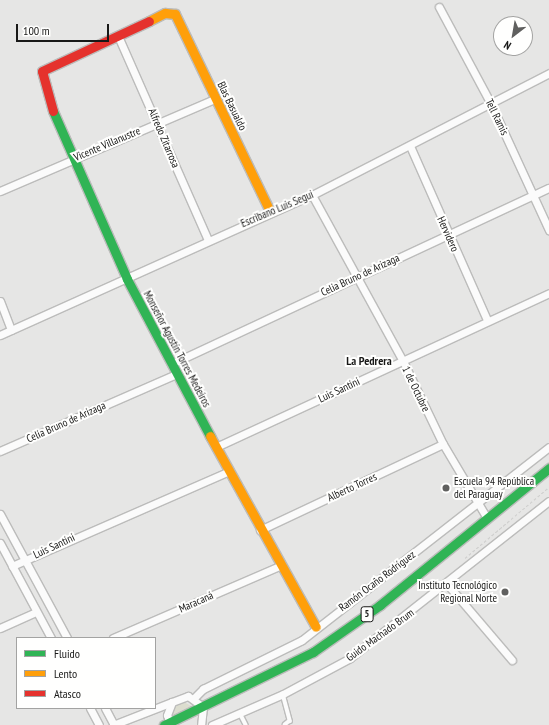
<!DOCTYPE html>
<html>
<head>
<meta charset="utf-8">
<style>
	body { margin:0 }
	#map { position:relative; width:549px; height:725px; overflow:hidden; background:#e6e6e5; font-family:"PT Sans Narrow",sans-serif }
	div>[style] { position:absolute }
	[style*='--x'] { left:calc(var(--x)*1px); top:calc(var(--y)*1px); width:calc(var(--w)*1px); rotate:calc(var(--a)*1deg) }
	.green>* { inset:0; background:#dcddcf }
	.path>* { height:1px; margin-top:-0.5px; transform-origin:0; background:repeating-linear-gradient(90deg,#cfcfce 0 3px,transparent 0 5px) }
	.roads { filter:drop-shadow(1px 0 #bcbcbb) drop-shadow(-1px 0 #bcbcbb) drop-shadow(0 1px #bcbcbb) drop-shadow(0 -1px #bcbcbb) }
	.lane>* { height:3.5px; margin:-1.75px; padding:0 1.75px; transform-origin:1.75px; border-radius:1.75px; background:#fbfbfb }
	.street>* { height:7px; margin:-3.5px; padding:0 3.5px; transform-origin:3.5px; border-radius:3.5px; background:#fbfbfb }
	.fast>* { height:9px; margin:-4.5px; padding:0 4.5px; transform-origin:4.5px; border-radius:4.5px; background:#30b455 }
	.slow>* { height:9px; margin:-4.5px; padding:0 4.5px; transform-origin:4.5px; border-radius:4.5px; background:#ff9f0a }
	.jam>* { height:9px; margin:-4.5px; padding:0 4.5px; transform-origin:4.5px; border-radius:4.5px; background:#e5322d }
	.dots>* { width:11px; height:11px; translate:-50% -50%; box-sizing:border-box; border:2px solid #fffffe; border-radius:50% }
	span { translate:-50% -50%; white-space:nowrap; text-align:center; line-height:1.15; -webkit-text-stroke:4px #fffffe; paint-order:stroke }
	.shield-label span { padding:1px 3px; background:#fffffe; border:1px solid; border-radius:3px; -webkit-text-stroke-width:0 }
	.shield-label { font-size:10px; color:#181817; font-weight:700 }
	.street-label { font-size:11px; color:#181817 }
	.poi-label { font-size:11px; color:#181817 }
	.left { translate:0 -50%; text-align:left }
	.right { translate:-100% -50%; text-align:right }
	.neighbourhood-label { font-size:12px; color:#181817; font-weight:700 }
	.legend { position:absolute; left:16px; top:637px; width:140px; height:72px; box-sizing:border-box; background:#fffffe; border:1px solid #a3a3a2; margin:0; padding:5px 7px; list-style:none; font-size:12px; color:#181817 }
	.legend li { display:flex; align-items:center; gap:8px; height:20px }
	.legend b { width:20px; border:1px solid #a3a3a2 }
	.north { position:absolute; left:493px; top:16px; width:40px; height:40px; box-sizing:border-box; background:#fffffe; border:1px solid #a3a3a2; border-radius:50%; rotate:211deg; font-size:11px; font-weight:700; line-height:16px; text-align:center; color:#181817 }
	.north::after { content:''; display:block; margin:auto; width:14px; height:18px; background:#60605f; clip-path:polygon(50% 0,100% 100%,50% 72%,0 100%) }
	.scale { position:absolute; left:16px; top:24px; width:93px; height:18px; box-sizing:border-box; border:2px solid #181817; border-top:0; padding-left:5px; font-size:12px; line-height:14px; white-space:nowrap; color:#181817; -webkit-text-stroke:3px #fffffe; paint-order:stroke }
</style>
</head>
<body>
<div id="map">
	<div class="green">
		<i style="clip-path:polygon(184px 702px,193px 707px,170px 717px,171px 708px)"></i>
	</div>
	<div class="path">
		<i style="--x:465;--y:558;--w:110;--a:-40.2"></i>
	</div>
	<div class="roads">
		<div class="lane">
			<i style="--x:283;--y:694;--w:28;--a:75"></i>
			<i style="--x:290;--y:721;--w:6;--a:141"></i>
			<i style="--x:240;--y:713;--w:13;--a:63"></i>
		</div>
		<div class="street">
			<i style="--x:439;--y:7;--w:110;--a:61.8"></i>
			<i style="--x:491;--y:104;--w:139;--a:65.3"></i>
			<i style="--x:118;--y:36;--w:223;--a:66.2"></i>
			<i style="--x:410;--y:146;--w:190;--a:66.1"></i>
			<i style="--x:0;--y:191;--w:234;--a:-23.2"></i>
			<i style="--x:312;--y:195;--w:189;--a:61.3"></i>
			<i style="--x:403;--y:361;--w:92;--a:64.3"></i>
			<i style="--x:443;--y:444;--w:86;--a:59.3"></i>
			<i style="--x:0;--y:301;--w:31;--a:69"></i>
			<i style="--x:0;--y:335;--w:342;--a:-24.2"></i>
			<i style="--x:312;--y:195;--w:267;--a:-27.2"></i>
			<i style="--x:171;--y:364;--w:417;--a:-25"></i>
			<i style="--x:216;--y:447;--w:367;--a:-24.8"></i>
			<i style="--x:0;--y:451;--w:192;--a:-23.6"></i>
			<i style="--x:0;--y:514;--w:141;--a:61.6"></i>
			<i style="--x:260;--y:530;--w:202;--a:-25.2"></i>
			<i style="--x:0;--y:543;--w:108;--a:61.8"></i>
			<i style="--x:12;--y:566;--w:237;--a:-23.6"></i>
			<i style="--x:447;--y:584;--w:100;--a:49.5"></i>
			<i style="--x:0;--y:628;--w:39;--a:-24"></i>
			<i style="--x:113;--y:638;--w:181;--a:-23.4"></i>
			<i style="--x:194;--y:698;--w:13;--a:-45"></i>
			<i style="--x:203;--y:689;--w:110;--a:-26.3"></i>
			<i style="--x:302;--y:640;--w:313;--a:-38"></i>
			<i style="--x:90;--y:708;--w:19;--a:62"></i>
			<i style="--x:105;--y:708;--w:19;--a:62"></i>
			<i style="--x:170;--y:724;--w:9;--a:-108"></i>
			<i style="--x:167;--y:715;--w:14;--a:-69"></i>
			<i style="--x:172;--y:702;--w:17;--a:-21"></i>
			<i style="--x:188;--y:696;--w:19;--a:36"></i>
			<i style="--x:203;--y:707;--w:18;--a:96"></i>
			<i style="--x:113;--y:725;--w:63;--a:-21.3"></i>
			<i style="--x:212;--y:725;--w:77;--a:-23.6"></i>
			<i style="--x:283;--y:694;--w:76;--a:-28.2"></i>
			<i style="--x:350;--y:658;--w:253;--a:-38.3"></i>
		</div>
		<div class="fast">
			<i style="--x:53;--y:111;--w:184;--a:66.2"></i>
			<i style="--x:127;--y:279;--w:178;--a:62.1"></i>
			<i style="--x:164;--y:725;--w:166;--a:-26.1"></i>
			<i style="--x:313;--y:652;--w:82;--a:-35"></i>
			<i style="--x:380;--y:605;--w:218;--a:-39"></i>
		</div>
		<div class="slow">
			<i style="--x:149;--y:21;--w:18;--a:-27"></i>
			<i style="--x:165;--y:13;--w:10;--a:6"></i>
			<i style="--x:175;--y:14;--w:219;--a:64.3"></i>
			<i style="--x:210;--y:436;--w:218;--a:61"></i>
		</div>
		<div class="jam">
			<i style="--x:53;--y:111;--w:41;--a:-105.4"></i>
			<i style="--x:42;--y:71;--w:118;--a:-25"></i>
		</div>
	</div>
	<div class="dots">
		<i style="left:446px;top:488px;background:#60605f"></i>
		<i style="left:505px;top:592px;background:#60605f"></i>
	</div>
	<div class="shield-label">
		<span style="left:367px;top:614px">5</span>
	</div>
	<div class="street-label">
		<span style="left:232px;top:106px;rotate:64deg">Blas Basualdo</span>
		<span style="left:497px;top:117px;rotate:64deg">Tell Ramis</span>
		<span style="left:164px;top:138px;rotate:67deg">Alfredo Zitarrosa</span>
		<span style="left:107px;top:144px;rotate:-23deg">Vicente Villanustre</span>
		<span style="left:277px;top:209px;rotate:-23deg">Escribano Luis Segui</span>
		<span style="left:448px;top:234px;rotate:66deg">Hervidero</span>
		<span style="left:360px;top:275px;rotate:-25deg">Celia Bruno de Arizaga</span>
		<span style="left:177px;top:349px;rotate:62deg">Monseñor Agustín Torres Medeiros</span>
		<span style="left:416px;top:389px;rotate:64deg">1 de Octubre</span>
		<span style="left:339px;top:390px;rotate:-25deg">Luis Santini</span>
		<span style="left:66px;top:422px;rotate:-24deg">Celia Bruno de Arizaga</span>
		<span style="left:352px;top:487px;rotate:-25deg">Alberto Torres</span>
		<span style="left:54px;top:546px;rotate:-25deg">Luis Santini</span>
		<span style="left:377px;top:581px;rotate:-37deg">Ramón Ocaño Rodríguez</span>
		<span style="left:196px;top:602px;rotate:-24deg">Maracaná</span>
		<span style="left:380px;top:635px;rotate:-36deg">Guido Machado Brum</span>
	</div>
	<div class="poi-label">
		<span class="left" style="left:454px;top:488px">Escuela 94 República<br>del Paraguay</span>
		<span class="right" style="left:497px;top:592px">Instituto Tecnológico<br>Regional Norte</span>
	</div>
	<div class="neighbourhood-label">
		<span style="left:369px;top:361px">La Pedrera</span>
	</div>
	<ul class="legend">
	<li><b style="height:5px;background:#30b455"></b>Fluido</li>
	<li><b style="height:5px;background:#ff9f0a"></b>Lento</li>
	<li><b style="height:5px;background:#e5322d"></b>Atasco</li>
	</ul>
	<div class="north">N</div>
	<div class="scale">100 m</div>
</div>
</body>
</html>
